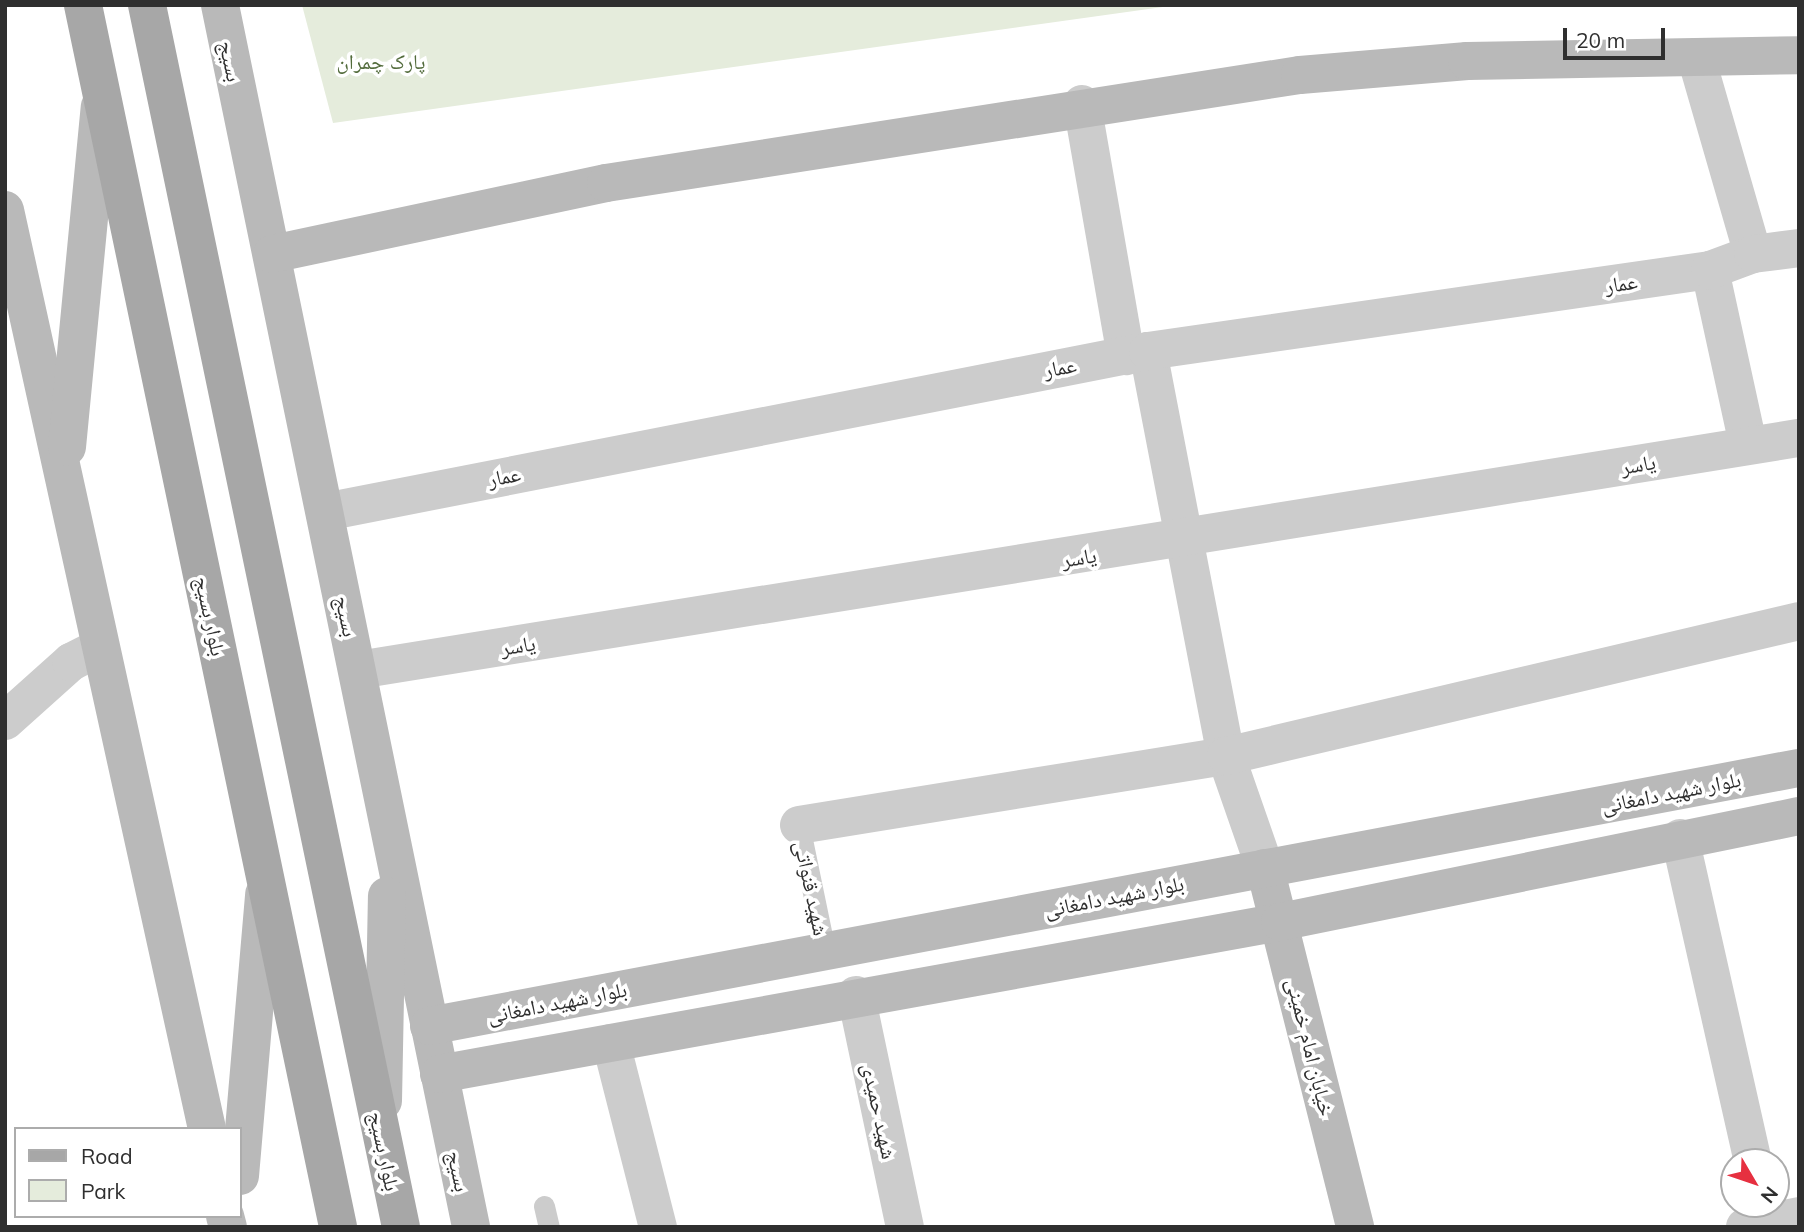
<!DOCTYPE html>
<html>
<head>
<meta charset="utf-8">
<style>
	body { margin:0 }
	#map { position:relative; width:1804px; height:1232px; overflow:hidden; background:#fff; font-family:Mulish,"Noto Naskh Arabic",sans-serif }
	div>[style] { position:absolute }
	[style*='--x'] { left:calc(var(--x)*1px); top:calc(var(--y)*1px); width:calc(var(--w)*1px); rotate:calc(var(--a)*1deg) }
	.green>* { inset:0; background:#e5ecdc }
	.lane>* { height:21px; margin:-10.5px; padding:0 10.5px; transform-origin:10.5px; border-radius:10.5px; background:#ccc }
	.street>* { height:38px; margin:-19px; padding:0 19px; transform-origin:19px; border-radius:19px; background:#ccc }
	.secondary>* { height:38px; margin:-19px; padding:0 19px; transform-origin:19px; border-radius:19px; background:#b9b9b9 }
	.primary>* { height:38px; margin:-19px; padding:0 19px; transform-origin:19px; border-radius:19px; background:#a7a7a7 }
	span { translate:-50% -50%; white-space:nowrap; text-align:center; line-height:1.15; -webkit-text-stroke:7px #fff; paint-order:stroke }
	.street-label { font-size:21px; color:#2f2f2f }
	.park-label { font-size:21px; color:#526b3b }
	.frame { position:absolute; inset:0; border:7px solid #2f2f2f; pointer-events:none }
	.legend { position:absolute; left:14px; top:1127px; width:228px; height:91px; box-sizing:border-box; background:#fff; border:2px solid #acacac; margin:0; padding:9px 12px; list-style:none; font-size:21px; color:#2f2f2f }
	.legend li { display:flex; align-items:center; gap:14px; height:35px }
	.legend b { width:35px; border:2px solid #acacac }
	.north { position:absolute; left:1720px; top:1148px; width:70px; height:70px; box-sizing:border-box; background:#fff; border:2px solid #acacac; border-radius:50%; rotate:129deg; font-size:19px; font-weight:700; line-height:28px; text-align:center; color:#2f2f2f }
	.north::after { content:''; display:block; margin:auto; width:24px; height:32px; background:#e63040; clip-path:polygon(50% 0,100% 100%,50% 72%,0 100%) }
	.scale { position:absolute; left:1563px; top:28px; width:102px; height:32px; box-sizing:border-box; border:4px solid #2f2f2f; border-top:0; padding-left:9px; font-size:21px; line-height:24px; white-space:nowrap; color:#2f2f2f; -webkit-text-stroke:5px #fff; paint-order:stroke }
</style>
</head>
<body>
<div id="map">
	<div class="green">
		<i style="clip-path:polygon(302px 5px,1177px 5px,333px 123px)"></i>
	</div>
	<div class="lane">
		<i style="--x:799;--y:825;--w:129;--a:78.3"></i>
		<i style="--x:544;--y:1206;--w:22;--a:77"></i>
	</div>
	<div class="street">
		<i style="--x:1696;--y:57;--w:205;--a:73.9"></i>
		<i style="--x:1082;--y:104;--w:256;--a:80.1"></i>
		<i style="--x:1710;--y:270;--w:179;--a:77.7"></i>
		<i style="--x:1148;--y:351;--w:412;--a:79.1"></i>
		<i style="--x:1226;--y:756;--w:119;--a:70.8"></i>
		<i style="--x:325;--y:512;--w:839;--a:-11.07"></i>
		<i style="--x:1148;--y:351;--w:568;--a:-8.2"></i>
		<i style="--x:1710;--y:270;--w:46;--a:-20.4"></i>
		<i style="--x:1753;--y:254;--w:46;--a:-7.4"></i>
		<i style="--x:358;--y:670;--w:1460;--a:-9.15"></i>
		<i style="--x:5;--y:721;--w:89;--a:-41.8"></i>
		<i style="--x:71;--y:662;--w:31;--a:-27"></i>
		<i style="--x:799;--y:825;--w:433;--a:-9.2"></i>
		<i style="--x:1226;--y:756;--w:589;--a:-13.26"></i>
		<i style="--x:1680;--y:838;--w:332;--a:77.3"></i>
		<i style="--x:856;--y:995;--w:237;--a:78.1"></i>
		<i style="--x:611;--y:1043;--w:190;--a:75.7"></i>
		<i style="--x:1745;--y:1227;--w:55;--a:-11.5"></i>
	</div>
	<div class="secondary">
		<i style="--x:220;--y:5;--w:1248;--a:78.39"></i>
		<i style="--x:5;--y:210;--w:941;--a:77.6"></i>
		<i style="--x:272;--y:254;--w:341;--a:-12"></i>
		<i style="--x:606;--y:183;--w:702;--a:-8.85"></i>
		<i style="--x:1300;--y:75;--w:168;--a:-4.8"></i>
		<i style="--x:1467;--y:61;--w:332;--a:-1"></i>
		<i style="--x:67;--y:447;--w:342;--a:-84.5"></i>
		<i style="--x:1265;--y:868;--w:370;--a:75.9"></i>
		<i style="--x:429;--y:1026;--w:1394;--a:-10.67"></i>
		<i style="--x:439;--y:1074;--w:855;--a:-10.24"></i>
		<i style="--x:1280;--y:922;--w:530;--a:-11.54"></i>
		<i style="--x:383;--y:1101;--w:205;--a:-88.9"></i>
		<i style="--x:240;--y:1176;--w:283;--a:-85.1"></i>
		<i style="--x:225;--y:1216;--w:11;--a:75"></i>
	</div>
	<div class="primary">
		<i style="--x:83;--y:5;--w:1248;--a:78.21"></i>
		<i style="--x:147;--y:5;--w:1248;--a:78.26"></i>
	</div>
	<div class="street-label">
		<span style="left:231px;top:61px;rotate:78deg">بسیج</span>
		<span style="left:1621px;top:283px;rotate:-8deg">عمار</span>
		<span style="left:1060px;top:367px;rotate:-10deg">عمار</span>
		<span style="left:1638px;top:464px;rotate:-10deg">یاسر</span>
		<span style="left:504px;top:476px;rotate:-11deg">عمار</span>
		<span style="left:1079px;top:557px;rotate:-9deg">یاسر</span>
		<span style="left:211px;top:616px;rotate:78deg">بلوار بسیج</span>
		<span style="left:347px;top:616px;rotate:78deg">بسیج</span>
		<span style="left:518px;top:645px;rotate:-9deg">یاسر</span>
		<span style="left:1671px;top:792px;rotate:-11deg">بلوار شهید دامغانی</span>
		<span style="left:812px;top:888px;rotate:78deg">شهید قنواتی</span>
		<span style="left:1114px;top:896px;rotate:-11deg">بلوار شهید دامغانی</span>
		<span style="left:557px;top:1002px;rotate:-11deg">بلوار شهید دامغانی</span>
		<span style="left:1311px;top:1047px;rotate:76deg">خیابان امام خمینی</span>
		<span style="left:880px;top:1111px;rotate:78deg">شهید حمیدی</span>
		<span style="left:385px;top:1151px;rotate:78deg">بلوار بسیج</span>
		<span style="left:459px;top:1171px;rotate:78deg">بسیج</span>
	</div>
	<div class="park-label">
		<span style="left:381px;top:61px">پارک چمران</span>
	</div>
	<div class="frame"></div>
	<ul class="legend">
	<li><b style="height:9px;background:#a7a7a7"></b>Road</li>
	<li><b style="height:19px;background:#e5ecdc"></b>Park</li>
	</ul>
	<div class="north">N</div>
	<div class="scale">20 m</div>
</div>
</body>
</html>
